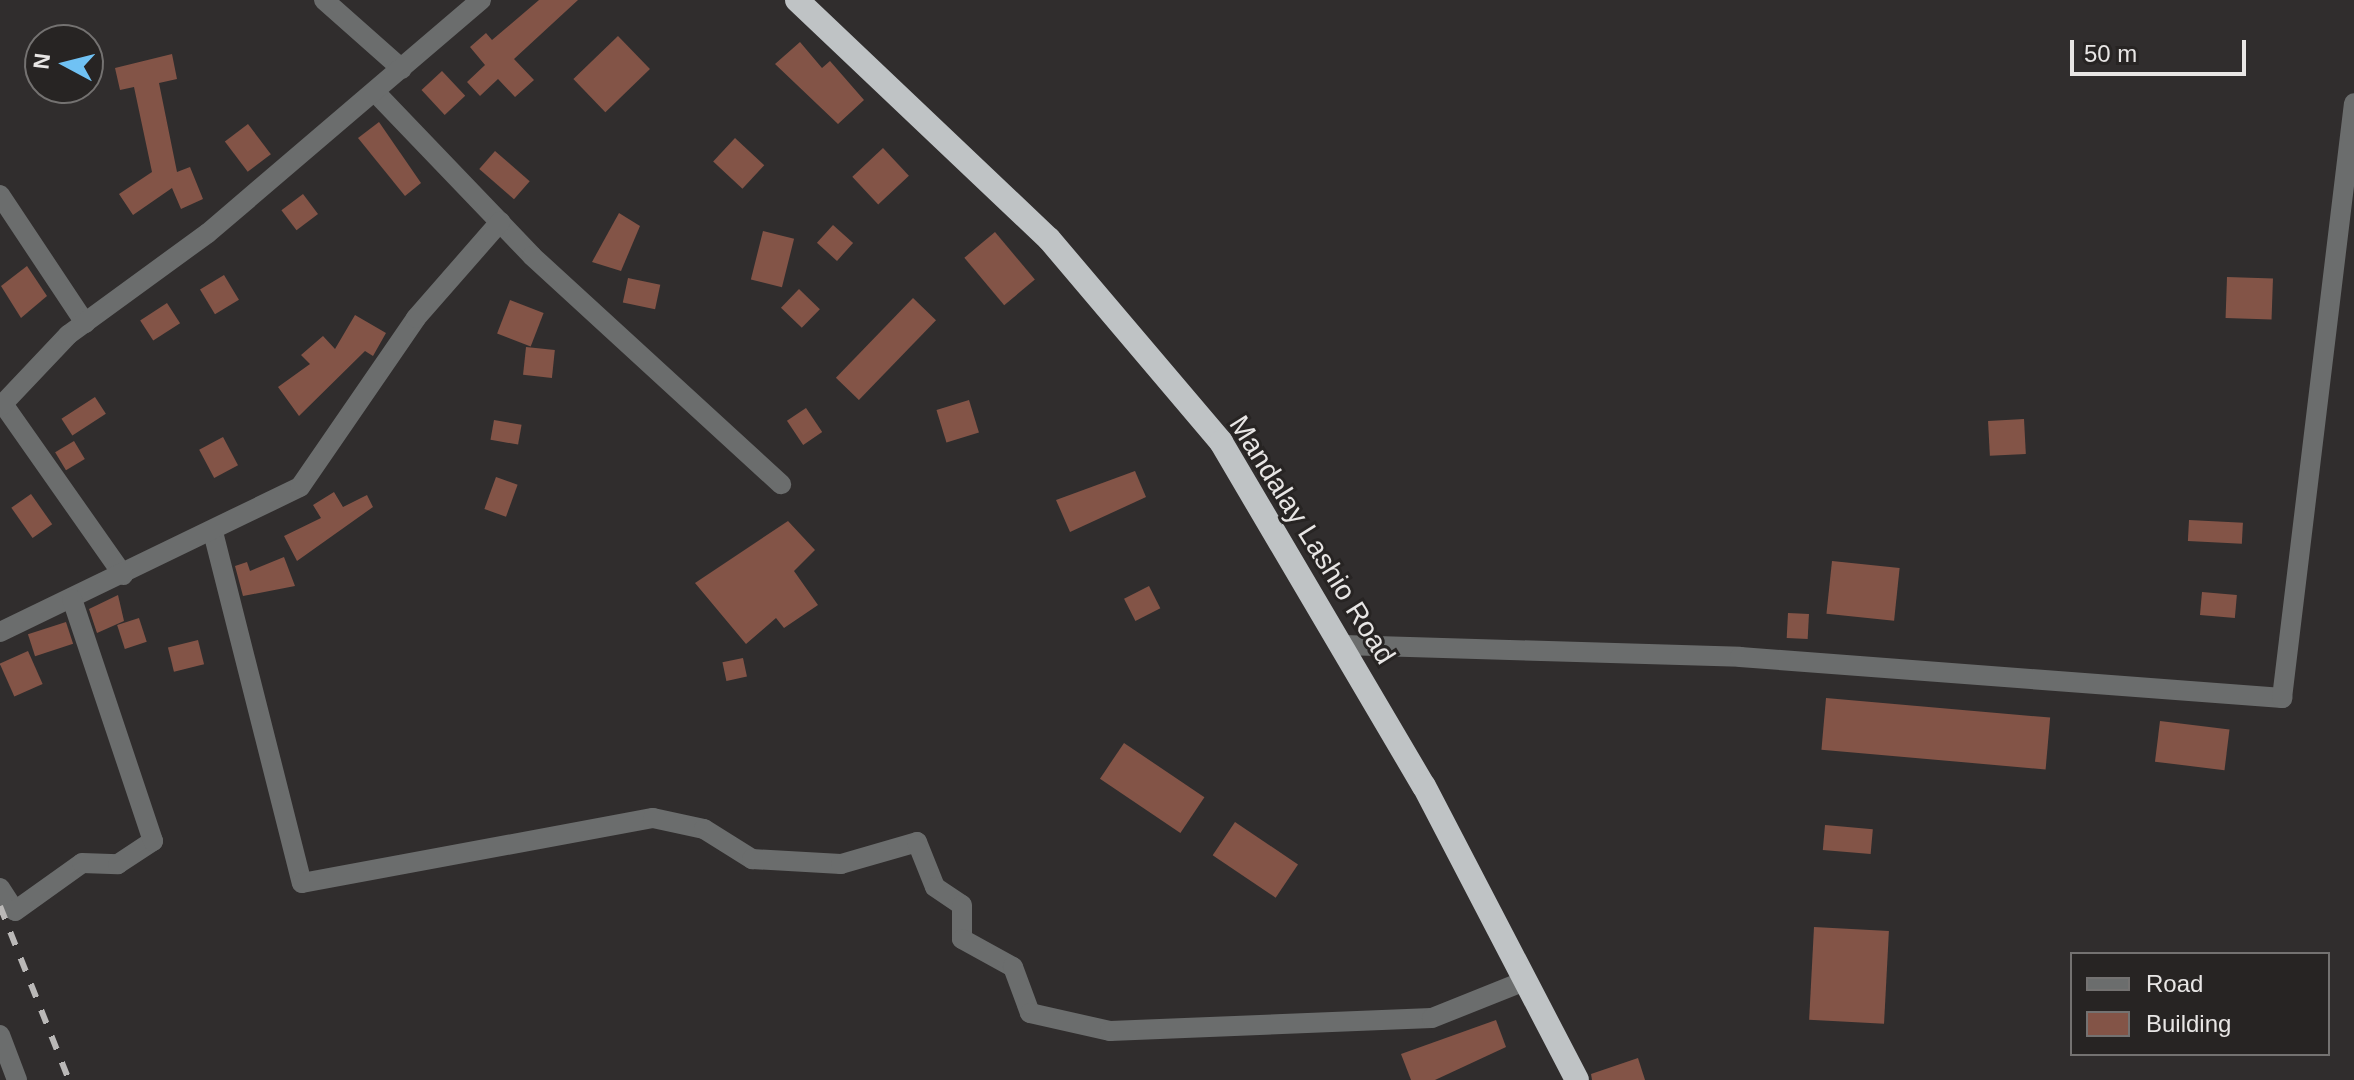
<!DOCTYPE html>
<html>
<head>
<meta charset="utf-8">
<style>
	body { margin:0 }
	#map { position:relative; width:2354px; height:1080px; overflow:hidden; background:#302d2d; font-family:Arial,sans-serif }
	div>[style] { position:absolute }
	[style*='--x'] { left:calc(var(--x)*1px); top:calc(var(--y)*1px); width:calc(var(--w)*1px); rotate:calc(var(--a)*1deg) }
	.building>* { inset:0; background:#835447; transform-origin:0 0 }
	.minor>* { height:20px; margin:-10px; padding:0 10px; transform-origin:10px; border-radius:10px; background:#6b6d6d }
	.highway>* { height:24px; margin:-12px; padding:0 12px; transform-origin:12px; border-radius:12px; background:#bfc3c5 }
	.rail>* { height:6px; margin-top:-3px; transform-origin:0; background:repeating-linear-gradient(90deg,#bab8b7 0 14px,transparent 0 28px) }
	span { translate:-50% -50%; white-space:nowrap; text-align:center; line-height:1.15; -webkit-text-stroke:6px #272423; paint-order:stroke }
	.street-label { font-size:28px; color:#e8e6e5 }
	.legend { position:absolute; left:2070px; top:952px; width:260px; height:104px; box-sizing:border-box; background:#272423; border:2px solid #747271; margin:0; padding:10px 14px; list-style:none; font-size:24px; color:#e8e6e5 }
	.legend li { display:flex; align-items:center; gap:16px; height:40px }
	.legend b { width:40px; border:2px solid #747271 }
	.north { position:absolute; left:24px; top:24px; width:80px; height:80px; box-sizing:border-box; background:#272423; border:2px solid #747271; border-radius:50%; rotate:277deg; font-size:22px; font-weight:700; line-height:32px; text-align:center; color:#e8e6e5 }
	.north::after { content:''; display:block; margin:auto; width:28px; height:36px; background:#70c2f4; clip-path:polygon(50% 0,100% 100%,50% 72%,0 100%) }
	.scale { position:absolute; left:2070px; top:40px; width:176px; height:36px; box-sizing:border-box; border:4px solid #e8e6e5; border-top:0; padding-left:10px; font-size:24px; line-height:28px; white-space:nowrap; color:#e8e6e5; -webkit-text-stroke:6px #272423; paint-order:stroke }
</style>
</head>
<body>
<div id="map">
	<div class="building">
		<i style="clip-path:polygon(539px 0,578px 0,514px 59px,534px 80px,515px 97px,498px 79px,480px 96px,467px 82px,485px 65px,470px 47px,486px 33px,492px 40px)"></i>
		<i style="left:618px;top:36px;width:46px;height:62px;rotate:46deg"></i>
		<i style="clip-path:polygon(800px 42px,822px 68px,830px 61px,864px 100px,838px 124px,775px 64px)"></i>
		<i style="clip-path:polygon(172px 54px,177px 79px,159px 83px,177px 172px,190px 167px,203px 199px,181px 209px,172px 188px,133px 215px,119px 194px,152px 172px,134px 87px,120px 90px,115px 68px)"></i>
		<i style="left:442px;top:71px;width:34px;height:28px;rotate:47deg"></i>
		<i style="clip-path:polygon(379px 122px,421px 183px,405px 196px,358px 138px)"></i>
		<i style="left:248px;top:124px;width:38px;height:29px;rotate:53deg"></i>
		<i style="left:735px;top:138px;width:40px;height:32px;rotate:43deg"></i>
		<i style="left:883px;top:148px;width:38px;height:42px;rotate:47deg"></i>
		<i style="left:495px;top:151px;width:46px;height:24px;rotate:41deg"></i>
		<i style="left:303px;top:194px;width:25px;height:27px;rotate:53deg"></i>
		<i style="clip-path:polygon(619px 213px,640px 226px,621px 271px,592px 262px)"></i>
		<i style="left:833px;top:225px;width:27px;height:24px;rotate:42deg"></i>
		<i style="left:763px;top:231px;width:32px;height:50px;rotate:14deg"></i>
		<i style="left:995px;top:232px;width:62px;height:40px;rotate:50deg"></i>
		<i style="clip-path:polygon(27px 266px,47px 296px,21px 318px,1px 286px)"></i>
		<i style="left:224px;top:275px;width:29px;height:28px;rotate:59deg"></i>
		<i style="left:2227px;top:277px;width:46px;height:41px;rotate:2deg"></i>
		<i style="left:628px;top:278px;width:33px;height:25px;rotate:12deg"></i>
		<i style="left:799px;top:289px;width:29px;height:26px;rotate:44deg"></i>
		<i style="left:913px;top:298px;width:32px;height:111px;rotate:44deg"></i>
		<i style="left:510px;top:300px;width:36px;height:36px;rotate:21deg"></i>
		<i style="left:167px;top:303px;width:24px;height:32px;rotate:57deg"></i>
		<i style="clip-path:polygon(355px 315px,386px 333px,373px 356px,365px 351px,299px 416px,278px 387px,310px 364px,301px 355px,323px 336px,335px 349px)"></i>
		<i style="left:526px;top:347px;width:29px;height:28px;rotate:6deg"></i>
		<i style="left:95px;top:397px;width:20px;height:40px;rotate:57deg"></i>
		<i style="left:969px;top:400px;width:34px;height:34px;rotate:73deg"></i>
		<i style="left:806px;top:408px;width:29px;height:23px;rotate:56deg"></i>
		<i style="left:2024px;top:419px;width:35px;height:36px;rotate:87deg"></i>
		<i style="left:494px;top:420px;width:28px;height:20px;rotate:10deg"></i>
		<i style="left:223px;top:437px;width:32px;height:27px;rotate:62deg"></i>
		<i style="left:74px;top:441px;width:21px;height:22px;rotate:59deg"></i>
		<i style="clip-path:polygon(1135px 471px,1146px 497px,1070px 532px,1056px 500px)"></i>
		<i style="left:496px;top:477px;width:23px;height:34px;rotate:20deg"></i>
		<i style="clip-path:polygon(334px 492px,343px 507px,367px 495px,373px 507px,297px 561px,284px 536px,321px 518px,313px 505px)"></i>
		<i style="left:31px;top:494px;width:37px;height:24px;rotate:55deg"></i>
		<i style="left:2189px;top:520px;width:54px;height:21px;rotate:3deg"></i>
		<i style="clip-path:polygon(788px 521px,815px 550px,794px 571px,818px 605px,784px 628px,776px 618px,746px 644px,695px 583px)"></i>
		<i style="clip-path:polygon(284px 557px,295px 586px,243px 596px,235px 566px,247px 562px,250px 571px)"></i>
		<i style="left:1832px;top:561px;width:68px;height:53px;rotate:6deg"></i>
		<i style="left:1149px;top:586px;width:25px;height:28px;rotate:63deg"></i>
		<i style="left:2202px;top:592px;width:35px;height:23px;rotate:5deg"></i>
		<i style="clip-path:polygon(118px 595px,124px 621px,97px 633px,89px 609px)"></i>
		<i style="left:1788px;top:613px;width:21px;height:25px;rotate:3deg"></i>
		<i style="left:139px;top:618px;width:25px;height:23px;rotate:72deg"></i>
		<i style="left:66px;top:622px;width:23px;height:40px;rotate:72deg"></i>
		<i style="left:198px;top:640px;width:25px;height:31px;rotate:76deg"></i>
		<i style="left:28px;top:651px;width:36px;height:31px;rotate:66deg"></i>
		<i style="left:743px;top:658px;width:19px;height:21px;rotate:78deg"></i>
		<i style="left:1826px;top:698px;width:225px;height:52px;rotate:5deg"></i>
		<i style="left:2160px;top:721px;width:70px;height:41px;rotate:7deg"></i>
		<i style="left:1124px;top:743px;width:97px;height:43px;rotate:34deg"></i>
		<i style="left:1235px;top:822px;width:76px;height:40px;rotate:34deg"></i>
		<i style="left:1825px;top:825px;width:48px;height:25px;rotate:5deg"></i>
		<i style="left:1814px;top:927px;width:75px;height:93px;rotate:3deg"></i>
		<i style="clip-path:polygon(1496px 1020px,1506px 1047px,1435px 1080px,1411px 1080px,1401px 1054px)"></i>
		<i style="clip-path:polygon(1638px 1058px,1645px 1080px,1592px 1080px,1591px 1074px)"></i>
	</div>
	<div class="minor">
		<i style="--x:324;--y:0;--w:104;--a:41.5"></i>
		<i style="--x:375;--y:92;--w:227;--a:46.2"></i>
		<i style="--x:532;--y:256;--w:338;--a:42.5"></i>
		<i style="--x:0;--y:195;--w:154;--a:56.4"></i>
		<i style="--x:3;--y:404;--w:209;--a:54.9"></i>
		<i style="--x:0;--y:407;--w:99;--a:-46.6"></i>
		<i style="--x:68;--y:335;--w:173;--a:-36.1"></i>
		<i style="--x:208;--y:233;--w:359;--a:-40.5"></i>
		<i style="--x:213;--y:532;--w:362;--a:75.8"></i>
		<i style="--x:302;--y:883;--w:357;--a:-10.5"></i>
		<i style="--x:653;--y:818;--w:52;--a:12.2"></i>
		<i style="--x:704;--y:829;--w:57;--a:32"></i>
		<i style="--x:752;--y:859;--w:89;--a:3.2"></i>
		<i style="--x:841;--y:864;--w:79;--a:-16.1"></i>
		<i style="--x:917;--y:842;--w:48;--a:68.2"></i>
		<i style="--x:935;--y:887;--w:32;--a:34"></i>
		<i style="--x:962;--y:905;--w:34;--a:90"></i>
		<i style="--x:962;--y:939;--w:58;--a:28.8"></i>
		<i style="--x:1013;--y:967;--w:49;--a:69.7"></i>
		<i style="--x:1030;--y:1013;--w:82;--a:12.7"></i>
		<i style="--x:1110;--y:1031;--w:322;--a:-2.3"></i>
		<i style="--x:1432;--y:1018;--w:102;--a:-21.8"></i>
		<i style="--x:0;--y:632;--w:333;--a:-25.8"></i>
		<i style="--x:300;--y:487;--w:205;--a:-55.5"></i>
		<i style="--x:416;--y:318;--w:128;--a:-48.8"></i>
		<i style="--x:1343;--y:645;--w:397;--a:1.7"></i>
		<i style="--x:1740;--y:657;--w:544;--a:4.33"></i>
		<i style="--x:2282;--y:698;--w:599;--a:-83.1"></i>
		<i style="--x:0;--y:888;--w:27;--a:57"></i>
		<i style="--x:15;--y:911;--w:82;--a:-35.6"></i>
		<i style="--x:82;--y:863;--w:36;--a:2"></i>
		<i style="--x:118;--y:864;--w:42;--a:-33.3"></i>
		<i style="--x:153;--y:841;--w:255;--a:-108.5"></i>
		<i style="--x:0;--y:1035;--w:48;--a:69.3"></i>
	</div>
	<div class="highway">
		<i style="--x:797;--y:0;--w:347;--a:43.5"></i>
		<i style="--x:1049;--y:239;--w:266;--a:49.7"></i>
		<i style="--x:1221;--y:442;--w:399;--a:59.5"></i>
		<i style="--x:1424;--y:786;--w:331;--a:62.5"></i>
	</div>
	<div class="rail">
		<i style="--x:0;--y:906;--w:187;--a:68.4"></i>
	</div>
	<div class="street-label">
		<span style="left:1312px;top:540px;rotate:58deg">Mandalay Lashio Road</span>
	</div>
	<ul class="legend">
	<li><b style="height:10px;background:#6b6d6d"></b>Road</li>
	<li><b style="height:22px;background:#835447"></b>Building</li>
	</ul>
	<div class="north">N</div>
	<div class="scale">50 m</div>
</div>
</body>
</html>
